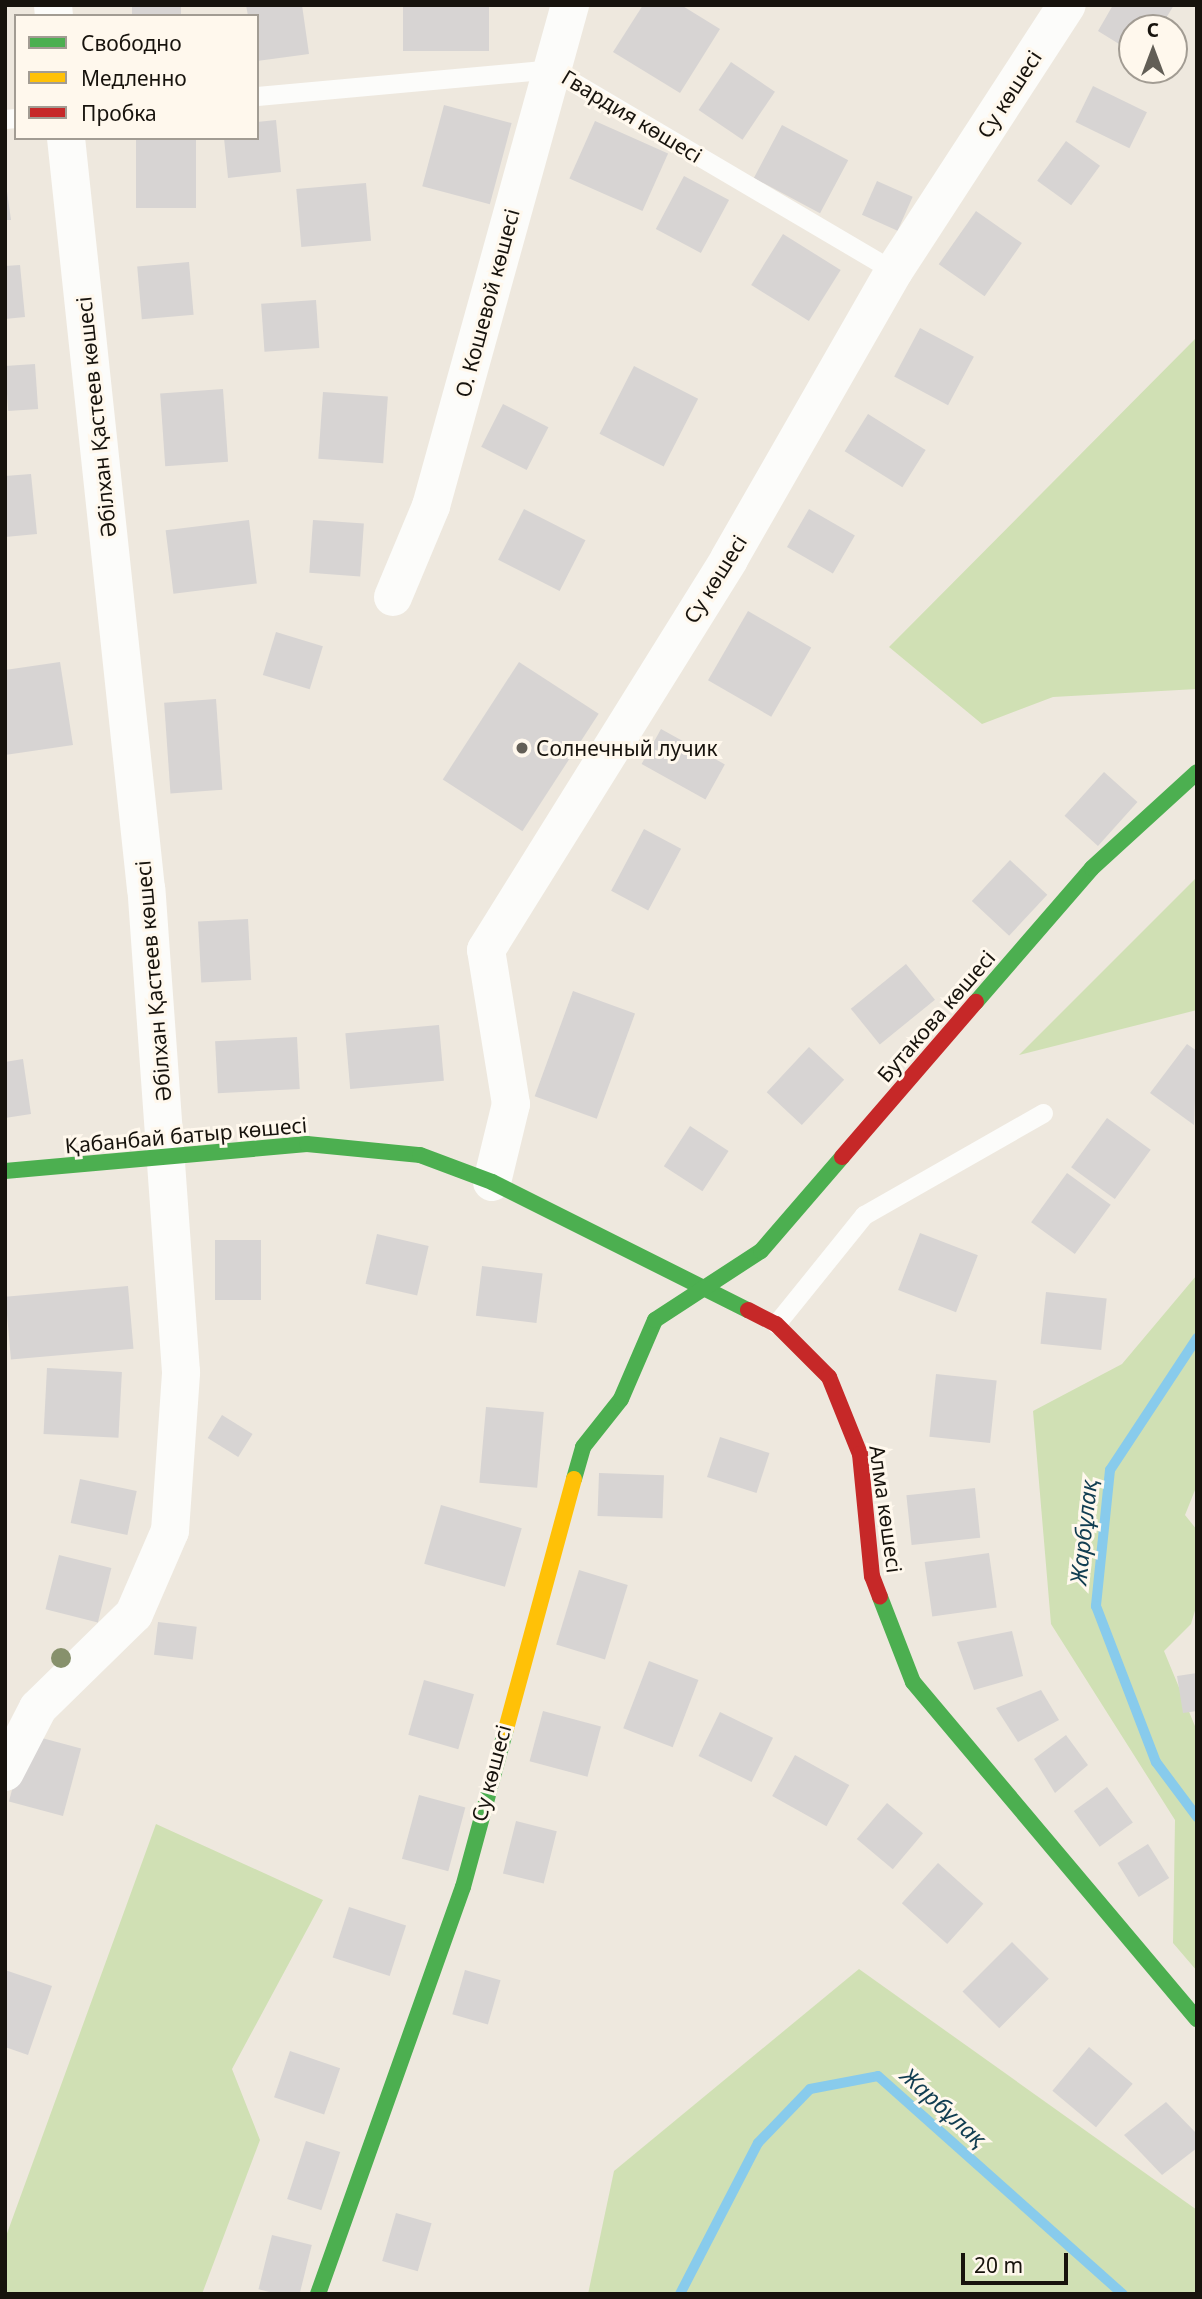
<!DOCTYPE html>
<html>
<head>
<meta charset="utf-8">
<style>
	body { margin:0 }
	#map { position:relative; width:1202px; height:2299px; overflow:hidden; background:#eee8de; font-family:"Noto Sans",sans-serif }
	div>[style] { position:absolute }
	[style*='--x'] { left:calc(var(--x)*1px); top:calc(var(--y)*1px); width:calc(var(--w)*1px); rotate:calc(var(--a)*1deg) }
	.green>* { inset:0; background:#d0e0b4 }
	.stream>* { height:10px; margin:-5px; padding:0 5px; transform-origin:5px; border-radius:5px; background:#88cbec }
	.building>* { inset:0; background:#d7d4d3; transform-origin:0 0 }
	.lane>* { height:19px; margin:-9.5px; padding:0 9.5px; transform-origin:9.5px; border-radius:9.5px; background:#fcfcfa }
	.street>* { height:38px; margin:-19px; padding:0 19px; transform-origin:19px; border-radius:19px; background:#fcfcfa }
	.fast>* { height:16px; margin:-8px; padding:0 8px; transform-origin:8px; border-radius:8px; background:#4caf50 }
	.slow>* { height:16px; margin:-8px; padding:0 8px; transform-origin:8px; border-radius:8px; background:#ffc107 }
	.jam>* { height:16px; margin:-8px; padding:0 8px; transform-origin:8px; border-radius:8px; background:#c62828 }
	.trees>* { width:20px; height:20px; margin:-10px; border-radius:50%; background:#87916c }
	.dots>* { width:19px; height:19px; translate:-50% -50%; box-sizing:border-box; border:4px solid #fff8ed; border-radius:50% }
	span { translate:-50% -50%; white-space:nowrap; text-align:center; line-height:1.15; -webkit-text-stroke:6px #fff8ed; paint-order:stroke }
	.street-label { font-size:21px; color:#17130d }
	.poi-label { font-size:21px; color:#17130d }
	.left { translate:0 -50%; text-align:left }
	.water-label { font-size:23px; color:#113d51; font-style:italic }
	.frame { position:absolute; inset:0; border:7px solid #17130d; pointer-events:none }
	.legend { position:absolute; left:14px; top:14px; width:245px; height:126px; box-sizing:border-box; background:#fff8ed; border:2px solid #a29c93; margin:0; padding:9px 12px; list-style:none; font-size:21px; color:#17130d }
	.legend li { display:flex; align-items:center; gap:14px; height:35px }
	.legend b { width:35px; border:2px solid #a29c93 }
	.north { position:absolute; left:1118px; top:14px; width:70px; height:70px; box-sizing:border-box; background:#fff8ed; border:2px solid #a29c93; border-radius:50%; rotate:0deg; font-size:19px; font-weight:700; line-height:28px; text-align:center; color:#17130d }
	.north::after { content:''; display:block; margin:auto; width:24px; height:32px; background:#625e56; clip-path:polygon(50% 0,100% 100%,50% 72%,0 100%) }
	.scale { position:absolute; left:961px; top:2253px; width:107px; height:32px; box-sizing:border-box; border:4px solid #17130d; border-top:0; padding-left:9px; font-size:21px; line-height:24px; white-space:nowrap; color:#17130d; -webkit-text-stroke:5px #fff8ed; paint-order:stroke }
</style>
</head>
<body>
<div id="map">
	<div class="green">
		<i style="clip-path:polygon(1197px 337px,1197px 689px,1053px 697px,982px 724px,889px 647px)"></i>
		<i style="clip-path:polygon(1197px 877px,1197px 1010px,1019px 1055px)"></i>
		<i style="clip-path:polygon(1196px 1276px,1197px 1485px,1185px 1515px,1197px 1530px,1197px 1604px,1191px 1624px,1164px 1651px,1197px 1731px,1197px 1971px,1173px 1943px,1175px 1820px,1051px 1624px,1033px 1411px,1122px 1364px)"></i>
		<i style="clip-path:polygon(156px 1824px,323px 1900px,232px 2069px,260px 2140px,202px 2294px,5px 2294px,5px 2239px)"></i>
		<i style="clip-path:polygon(859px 1969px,1197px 2210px,1197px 2294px,588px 2294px,614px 2171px)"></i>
	</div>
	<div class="stream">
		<i style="--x:1197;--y:1338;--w:158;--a:123.4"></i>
		<i style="--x:1110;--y:1470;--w:137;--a:95.9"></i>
		<i style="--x:1096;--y:1606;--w:167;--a:69"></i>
		<i style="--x:1156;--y:1762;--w:69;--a:53.3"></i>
		<i style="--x:680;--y:2294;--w:170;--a:-62.7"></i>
		<i style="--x:758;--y:2143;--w:75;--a:-46.1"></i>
		<i style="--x:810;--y:2089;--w:69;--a:-10.8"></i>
		<i style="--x:878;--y:2076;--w:328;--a:41.7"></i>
	</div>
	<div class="building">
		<i style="left:132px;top:5px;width:49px;height:11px"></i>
		<i style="clip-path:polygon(246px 5px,302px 5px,309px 54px,257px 61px,257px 16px,248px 16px)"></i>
		<i style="left:403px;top:5px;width:86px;height:46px"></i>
		<i style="clip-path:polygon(643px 5px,681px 5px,720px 29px,680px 93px,613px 52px)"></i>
		<i style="clip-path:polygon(1113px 5px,1174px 5px,1160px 28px,1132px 28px,1132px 52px,1098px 31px)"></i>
		<i style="left:731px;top:62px;width:53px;height:58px;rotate:34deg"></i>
		<i style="left:1093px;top:86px;width:60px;height:40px;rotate:26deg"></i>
		<i style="left:444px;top:105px;width:70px;height:84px;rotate:15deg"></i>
		<i style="clip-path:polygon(276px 120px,281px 172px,228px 178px,224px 138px,257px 138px,257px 122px)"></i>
		<i style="left:595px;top:121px;width:80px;height:63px;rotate:24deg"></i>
		<i style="left:782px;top:125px;width:75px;height:60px;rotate:28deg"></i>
		<i style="left:136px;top:138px;width:60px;height:70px"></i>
		<i style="left:1066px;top:141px;width:42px;height:49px;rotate:36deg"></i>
		<i style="left:684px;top:176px;width:51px;height:60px;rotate:28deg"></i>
		<i style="clip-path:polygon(5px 177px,11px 220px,5px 220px)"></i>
		<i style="left:877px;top:181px;width:39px;height:37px;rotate:24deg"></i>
		<i style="left:366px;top:183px;width:58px;height:70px;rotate:85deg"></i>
		<i style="left:976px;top:211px;width:56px;height:65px;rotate:35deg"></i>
		<i style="left:783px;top:234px;width:68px;height:60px;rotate:32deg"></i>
		<i style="left:189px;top:262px;width:53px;height:52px;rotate:85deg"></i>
		<i style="clip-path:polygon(20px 265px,25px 317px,5px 319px,5px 266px)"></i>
		<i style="left:316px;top:300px;width:48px;height:55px;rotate:86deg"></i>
		<i style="left:920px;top:328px;width:61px;height:55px;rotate:28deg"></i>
		<i style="left:35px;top:364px;width:45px;height:30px;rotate:86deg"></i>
		<i style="left:634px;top:366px;width:72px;height:76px;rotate:27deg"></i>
		<i style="left:223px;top:389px;width:73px;height:63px;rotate:86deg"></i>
		<i style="left:323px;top:392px;width:65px;height:67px;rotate:4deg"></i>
		<i style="left:503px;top:404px;width:51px;height:48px;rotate:27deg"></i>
		<i style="left:868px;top:414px;width:68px;height:44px;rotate:32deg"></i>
		<i style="clip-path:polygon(31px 474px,37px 534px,5px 537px,5px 476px)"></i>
		<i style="left:524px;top:509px;width:69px;height:57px;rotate:27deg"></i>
		<i style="left:809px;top:509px;width:53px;height:44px;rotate:30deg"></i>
		<i style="left:249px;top:520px;width:64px;height:84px;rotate:83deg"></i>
		<i style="left:313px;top:520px;width:51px;height:53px;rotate:4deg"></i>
		<i style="left:748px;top:611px;width:73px;height:80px;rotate:30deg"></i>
		<i style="left:276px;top:632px;width:49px;height:45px;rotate:17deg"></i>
		<i style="clip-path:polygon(60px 662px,73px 745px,5px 755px,5px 670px)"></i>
		<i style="left:519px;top:662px;width:95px;height:140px;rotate:33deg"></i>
		<i style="left:216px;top:699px;width:91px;height:52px;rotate:86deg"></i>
		<i style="left:661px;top:729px;width:73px;height:40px;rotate:29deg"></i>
		<i style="left:1104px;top:772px;width:45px;height:59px;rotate:42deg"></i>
		<i style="left:644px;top:829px;width:42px;height:70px;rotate:28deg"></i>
		<i style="left:1010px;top:860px;width:51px;height:56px;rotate:43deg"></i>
		<i style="left:248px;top:919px;width:61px;height:50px;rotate:87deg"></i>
		<i style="left:906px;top:964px;width:46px;height:71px;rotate:51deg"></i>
		<i style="left:573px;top:991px;width:66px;height:112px;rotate:20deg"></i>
		<i style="left:439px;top:1025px;width:56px;height:94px;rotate:85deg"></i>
		<i style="left:297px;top:1037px;width:52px;height:82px;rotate:87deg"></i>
		<i style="clip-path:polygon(1187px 1044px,1197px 1051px,1194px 1125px,1150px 1093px)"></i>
		<i style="left:809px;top:1047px;width:48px;height:62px;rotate:43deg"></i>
		<i style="clip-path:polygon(23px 1059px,31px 1114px,5px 1118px,5px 1062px)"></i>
		<i style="left:1107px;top:1118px;width:54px;height:61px;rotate:36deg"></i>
		<i style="left:690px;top:1126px;width:46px;height:48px;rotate:33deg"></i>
		<i style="left:1067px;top:1173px;width:54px;height:61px;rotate:36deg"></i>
		<i style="left:920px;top:1233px;width:62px;height:61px;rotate:21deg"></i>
		<i style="left:377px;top:1234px;width:53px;height:51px;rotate:13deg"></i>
		<i style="left:215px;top:1240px;width:46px;height:60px"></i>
		<i style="left:482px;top:1266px;width:61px;height:50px;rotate:7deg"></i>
		<i style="left:128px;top:1286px;width:63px;height:123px;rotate:85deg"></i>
		<i style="left:1046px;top:1292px;width:61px;height:52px;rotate:6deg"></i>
		<i style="left:47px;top:1368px;width:75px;height:66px;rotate:3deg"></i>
		<i style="left:936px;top:1374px;width:61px;height:63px;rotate:6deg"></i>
		<i style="left:486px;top:1407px;width:58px;height:76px;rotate:5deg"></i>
		<i style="left:222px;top:1415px;width:36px;height:27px;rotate:32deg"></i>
		<i style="left:720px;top:1437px;width:52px;height:42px;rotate:18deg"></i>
		<i style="left:599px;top:1473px;width:65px;height:43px;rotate:2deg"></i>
		<i style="left:80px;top:1479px;width:58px;height:45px;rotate:12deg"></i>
		<i style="left:975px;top:1488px;width:50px;height:69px;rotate:84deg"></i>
		<i style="left:441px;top:1505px;width:84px;height:61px;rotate:16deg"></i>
		<i style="left:989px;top:1553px;width:55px;height:65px;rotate:82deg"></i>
		<i style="left:59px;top:1555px;width:54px;height:56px;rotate:14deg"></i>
		<i style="left:579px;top:1570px;width:51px;height:78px;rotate:17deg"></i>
		<i style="left:158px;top:1622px;width:39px;height:33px;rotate:7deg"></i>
		<i style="clip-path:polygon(1012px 1631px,1023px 1676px,974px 1690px,957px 1642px)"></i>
		<i style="left:649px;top:1661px;width:53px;height:72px;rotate:21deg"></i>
		<i style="clip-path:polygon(1197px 1673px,1197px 1711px,1183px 1713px,1177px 1676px)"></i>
		<i style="left:424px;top:1680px;width:52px;height:57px;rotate:16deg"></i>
		<i style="clip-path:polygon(1041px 1690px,1059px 1720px,1018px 1742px,996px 1708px)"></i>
		<i style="left:543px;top:1711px;width:60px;height:52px;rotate:15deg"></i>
		<i style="left:720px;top:1712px;width:59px;height:49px;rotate:26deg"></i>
		<i style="left:27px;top:1734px;width:56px;height:70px;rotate:15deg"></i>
		<i style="clip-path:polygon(1066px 1735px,1088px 1765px,1055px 1793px,1034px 1759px)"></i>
		<i style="left:795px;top:1755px;width:62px;height:47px;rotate:29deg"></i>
		<i style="left:1107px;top:1787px;width:44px;height:41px;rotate:54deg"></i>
		<i style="left:419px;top:1795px;width:48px;height:66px;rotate:15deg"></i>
		<i style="left:887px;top:1803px;width:47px;height:47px;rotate:40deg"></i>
		<i style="left:516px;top:1821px;width:42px;height:54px;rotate:14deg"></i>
		<i style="left:1148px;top:1844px;width:40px;height:36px;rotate:58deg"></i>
		<i style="left:938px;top:1863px;width:61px;height:54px;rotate:42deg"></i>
		<i style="left:349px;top:1907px;width:60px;height:53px;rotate:18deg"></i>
		<i style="left:1012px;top:1942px;width:52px;height:70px;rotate:45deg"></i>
		<i style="clip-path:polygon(5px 1970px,52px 1986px,28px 2055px,5px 2047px)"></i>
		<i style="left:465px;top:1970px;width:37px;height:46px;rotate:16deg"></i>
		<i style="left:1089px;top:2047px;width:57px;height:57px;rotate:40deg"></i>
		<i style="left:290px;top:2051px;width:53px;height:49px;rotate:19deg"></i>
		<i style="clip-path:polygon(1166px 2102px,1197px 2134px,1197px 2148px,1162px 2175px,1124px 2135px)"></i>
		<i style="left:306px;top:2141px;width:36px;height:61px;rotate:18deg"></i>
		<i style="left:396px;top:2213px;width:37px;height:50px;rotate:16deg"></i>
		<i style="left:272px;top:2235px;width:41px;height:56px;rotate:14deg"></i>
	</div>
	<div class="lane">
		<i style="--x:257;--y:96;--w:295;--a:-5.2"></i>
		<i style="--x:551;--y:69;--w:398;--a:30.5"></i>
		<i style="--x:5;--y:119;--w:11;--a:-5"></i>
		<i style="--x:776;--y:1324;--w:140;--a:-51.1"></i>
		<i style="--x:864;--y:1215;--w:206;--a:-29.7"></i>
	</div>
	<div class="street">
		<i style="--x:53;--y:5;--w:11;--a:85"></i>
		<i style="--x:393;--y:597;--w:99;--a:-67.3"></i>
		<i style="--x:431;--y:506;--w:520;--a:-74.49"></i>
		<i style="--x:492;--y:1182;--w:80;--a:-76.3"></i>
		<i style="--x:511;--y:1104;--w:156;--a:-99.2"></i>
		<i style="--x:486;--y:950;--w:460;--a:-58.1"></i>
		<i style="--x:729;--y:559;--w:332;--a:-60.2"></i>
		<i style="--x:894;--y:271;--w:317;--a:-57"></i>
		<i style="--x:5;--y:1772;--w:72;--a:-62.7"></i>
		<i style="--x:38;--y:1708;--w:134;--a:-44.4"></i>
		<i style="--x:134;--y:1614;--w:90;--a:-66.6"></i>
		<i style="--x:170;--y:1531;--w:159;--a:-86"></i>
		<i style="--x:181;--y:1372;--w:484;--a:-94.1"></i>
		<i style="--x:146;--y:889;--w:755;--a:-96.08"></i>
	</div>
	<div class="fast">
		<i style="--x:976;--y:1002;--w:177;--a:-49.1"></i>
		<i style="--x:1092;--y:868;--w:142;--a:-42.4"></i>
		<i style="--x:5;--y:1171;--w:303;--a:-5.1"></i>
		<i style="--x:307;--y:1144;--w:114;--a:5.6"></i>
		<i style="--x:420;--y:1155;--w:77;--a:20.6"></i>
		<i style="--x:492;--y:1182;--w:286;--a:26.6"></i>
		<i style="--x:574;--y:1479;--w:33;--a:-74"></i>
		<i style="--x:583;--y:1447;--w:61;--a:-51.6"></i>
		<i style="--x:621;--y:1399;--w:86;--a:-66.7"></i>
		<i style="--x:655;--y:1320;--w:126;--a:-33.1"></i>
		<i style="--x:761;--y:1251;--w:124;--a:-49.2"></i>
		<i style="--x:880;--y:1597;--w:91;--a:68.8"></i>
		<i style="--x:913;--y:1682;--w:441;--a:49.9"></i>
		<i style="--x:318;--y:2294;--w:432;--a:-70.4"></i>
		<i style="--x:463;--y:1887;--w:164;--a:-74.8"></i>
	</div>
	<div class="slow">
		<i style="--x:506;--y:1729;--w:259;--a:-74.8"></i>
	</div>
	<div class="jam">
		<i style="--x:842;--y:1157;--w:205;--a:-49.2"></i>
		<i style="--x:748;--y:1310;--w:31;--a:27"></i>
		<i style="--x:776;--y:1324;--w:75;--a:45"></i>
		<i style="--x:829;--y:1377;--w:83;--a:68.1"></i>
		<i style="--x:860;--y:1454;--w:123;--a:84.4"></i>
		<i style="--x:872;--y:1576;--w:22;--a:69"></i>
	</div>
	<div class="trees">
		<i style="left:61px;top:1658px"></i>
	</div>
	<div class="dots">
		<i style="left:522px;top:748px;background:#625e56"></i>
	</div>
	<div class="street-label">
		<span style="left:1009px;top:94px;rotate:-57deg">Су көшесі</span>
		<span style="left:632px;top:116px;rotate:31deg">Гвардия көшесі</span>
		<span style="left:487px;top:303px;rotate:-75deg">О. Кошевой көшесі</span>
		<span style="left:96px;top:417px;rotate:-96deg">Әбілхан Қастеев көшесі</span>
		<span style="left:715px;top:579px;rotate:-58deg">Су көшесі</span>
		<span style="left:153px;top:981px;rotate:-95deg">Әбілхан Қастеев көшесі</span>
		<span style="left:936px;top:1016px;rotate:-49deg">Бутакова көшесі</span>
		<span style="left:186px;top:1135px;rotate:-5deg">Қабанбай батыр көшесі</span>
		<span style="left:886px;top:1509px;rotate:82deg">Алма көшесі</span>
		<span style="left:491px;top:1773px;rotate:-75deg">Су көшесі</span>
	</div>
	<div class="poi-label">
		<span class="left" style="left:536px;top:748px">Солнечный лучик</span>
	</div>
	<div class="water-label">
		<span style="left:1083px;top:1532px;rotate:-84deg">Жарбұлақ</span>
		<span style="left:944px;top:2107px;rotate:42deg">Жарбұлақ</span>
	</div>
	<div class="frame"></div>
	<ul class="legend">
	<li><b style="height:9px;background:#4caf50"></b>Свободно</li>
	<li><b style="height:9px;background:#ffc107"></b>Медленно</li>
	<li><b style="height:9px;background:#c62828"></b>Пробка</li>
	</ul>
	<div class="north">С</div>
	<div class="scale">20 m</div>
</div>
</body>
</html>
